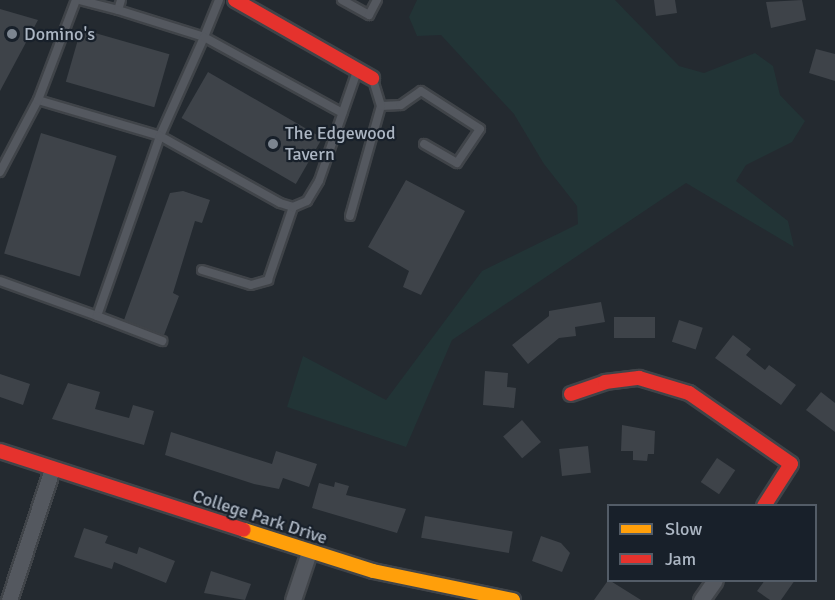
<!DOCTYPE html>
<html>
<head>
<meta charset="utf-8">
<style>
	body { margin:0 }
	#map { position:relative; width:835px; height:600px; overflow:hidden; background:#242a30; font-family:Signika,sans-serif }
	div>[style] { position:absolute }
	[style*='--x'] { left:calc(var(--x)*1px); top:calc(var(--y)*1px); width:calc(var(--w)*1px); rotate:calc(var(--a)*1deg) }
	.green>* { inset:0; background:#223436 }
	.building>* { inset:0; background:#3e4349; transform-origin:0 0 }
	.roads { filter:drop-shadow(2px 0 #404449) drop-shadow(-2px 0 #404449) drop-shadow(0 2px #404449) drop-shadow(0 -2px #404449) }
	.lane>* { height:8px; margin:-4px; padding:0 4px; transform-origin:4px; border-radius:4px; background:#54585f }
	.street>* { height:15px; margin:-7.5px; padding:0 7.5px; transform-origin:7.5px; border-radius:7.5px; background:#54585f }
	.slow>* { height:14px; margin:-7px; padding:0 7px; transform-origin:7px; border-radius:7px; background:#ff9f0a }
	.jam>* { height:14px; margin:-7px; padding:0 7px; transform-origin:7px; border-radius:7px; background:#e5322d }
	.dots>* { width:16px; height:16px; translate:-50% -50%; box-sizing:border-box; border:3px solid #18202a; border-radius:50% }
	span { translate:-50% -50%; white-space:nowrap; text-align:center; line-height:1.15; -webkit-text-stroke:4.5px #18202a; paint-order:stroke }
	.poi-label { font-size:18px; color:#acb6c3 }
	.left { translate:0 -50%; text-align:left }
	.street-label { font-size:18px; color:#acb6c3 }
	.legend { position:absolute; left:607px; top:504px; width:210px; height:78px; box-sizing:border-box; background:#18202a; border:2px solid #535c67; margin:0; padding:8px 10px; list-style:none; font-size:18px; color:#acb6c3 }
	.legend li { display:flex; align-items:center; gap:12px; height:30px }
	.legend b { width:30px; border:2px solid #535c67 }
</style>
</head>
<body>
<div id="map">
	<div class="green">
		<i style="clip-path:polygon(417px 0,615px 0,679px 66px,704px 73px,755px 53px,773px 66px,780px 95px,805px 121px,792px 142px,746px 165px,736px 181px,788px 221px,794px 247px,686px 183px,452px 340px,406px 447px,287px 407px,303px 356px,386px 400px,482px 271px,578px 224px,577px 206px,544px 164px,514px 114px,441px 35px,417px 36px,409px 17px)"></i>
	</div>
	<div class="building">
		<i style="clip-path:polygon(654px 0,675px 0,677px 13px,656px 16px)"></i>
		<i style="clip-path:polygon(802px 0,806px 20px,771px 28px,766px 2px)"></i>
		<i style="clip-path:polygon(0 9px,38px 20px,0 91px)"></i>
		<i style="left:81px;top:29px;width:92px;height:55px;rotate:16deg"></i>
		<i style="clip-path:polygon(816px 49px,835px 54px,835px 81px,809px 73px)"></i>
		<i style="left:208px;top:72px;width:132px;height:53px;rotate:30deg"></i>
		<i style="left:41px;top:133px;width:79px;height:126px;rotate:17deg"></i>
		<i style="clip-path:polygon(406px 180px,465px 211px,421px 295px,403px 287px,409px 271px,368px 247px)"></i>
		<i style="clip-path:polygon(183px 191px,210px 200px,202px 223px,195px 221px,173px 293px,179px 296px,164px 335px,124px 320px,170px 193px)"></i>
		<i style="clip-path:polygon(601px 302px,605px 322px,575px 327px,576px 336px,559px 338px,528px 364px,512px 345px,549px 316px,549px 311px)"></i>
		<i style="left:655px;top:317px;width:21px;height:41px;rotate:90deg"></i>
		<i style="left:679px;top:320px;width:25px;height:23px;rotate:18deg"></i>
		<i style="clip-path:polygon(733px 335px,751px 349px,746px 355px,765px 370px,769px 365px,796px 385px,781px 405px,715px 358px)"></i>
		<i style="clip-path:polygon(485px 371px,508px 373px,507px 387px,516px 388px,514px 408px,483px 405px)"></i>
		<i style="clip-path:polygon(0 374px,30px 384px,23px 405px,0 397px)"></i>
		<i style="clip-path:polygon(68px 383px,100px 392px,95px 409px,129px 418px,133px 405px,154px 411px,144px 445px,52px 419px)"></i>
		<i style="clip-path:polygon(821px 392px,835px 403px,835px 432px,806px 410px)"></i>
		<i style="left:522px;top:420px;width:29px;height:25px;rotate:49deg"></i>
		<i style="clip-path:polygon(622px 425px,655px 431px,654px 454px,648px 454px,647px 461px,633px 460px,633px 451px,621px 451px)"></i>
		<i style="clip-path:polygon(171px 432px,272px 464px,276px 451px,317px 464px,309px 487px,283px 478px,279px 489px,254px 484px,165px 455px)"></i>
		<i style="left:588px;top:446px;width:27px;height:29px;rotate:84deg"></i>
		<i style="left:717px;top:458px;width:22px;height:29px;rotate:34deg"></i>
		<i style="clip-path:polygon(335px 482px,349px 486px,346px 495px,406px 509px,397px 533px,312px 508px,319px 483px,334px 487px)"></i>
		<i style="left:425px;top:516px;width:89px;height:22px;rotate:10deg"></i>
		<i style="clip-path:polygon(84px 528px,108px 536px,105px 543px,137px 554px,139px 547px,175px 561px,166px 583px,114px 562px,112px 569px,74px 557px)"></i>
		<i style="clip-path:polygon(541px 536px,561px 543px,570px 553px,562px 572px,532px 561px)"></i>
		<i style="clip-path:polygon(211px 571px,251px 584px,245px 600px,204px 593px)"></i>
		<i style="clip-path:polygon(609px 579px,609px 580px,641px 600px,594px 600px)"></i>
		<i style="clip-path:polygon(765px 580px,795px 580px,781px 600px,770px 600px,757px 591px)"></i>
	</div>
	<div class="roads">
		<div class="lane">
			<i style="--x:79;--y:0;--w:40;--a:14.4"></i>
			<i style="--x:118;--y:10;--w:10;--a:-73"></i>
			<i style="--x:342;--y:0;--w:31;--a:29"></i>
			<i style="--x:369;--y:15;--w:17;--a:-62"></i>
			<i style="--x:118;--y:10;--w:90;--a:17.4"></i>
			<i style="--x:204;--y:37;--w:40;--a:-68"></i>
			<i style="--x:38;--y:100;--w:127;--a:16.4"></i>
			<i style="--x:160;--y:136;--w:108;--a:-66"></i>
			<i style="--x:204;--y:37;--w:158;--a:28.8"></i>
			<i style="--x:381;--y:106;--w:20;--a:-3"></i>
			<i style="--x:401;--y:105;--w:24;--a:-35"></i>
			<i style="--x:421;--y:91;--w:70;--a:32.8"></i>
			<i style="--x:480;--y:129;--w:41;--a:124.1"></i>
			<i style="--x:457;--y:163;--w:38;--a:-150"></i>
			<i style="--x:0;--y:172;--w:81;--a:-62.2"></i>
			<i style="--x:38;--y:100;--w:107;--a:-69.2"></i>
			<i style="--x:350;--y:216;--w:114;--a:-74.3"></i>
			<i style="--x:381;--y:106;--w:28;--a:-107"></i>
			<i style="--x:202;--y:270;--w:51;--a:17"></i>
			<i style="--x:251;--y:285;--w:18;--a:-16"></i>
			<i style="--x:268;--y:280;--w:77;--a:-71.1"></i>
			<i style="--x:0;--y:281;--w:103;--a:19.8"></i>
			<i style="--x:97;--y:316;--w:191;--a:-70.7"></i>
			<i style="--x:160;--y:136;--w:137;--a:29.2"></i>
			<i style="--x:280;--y:203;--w:14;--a:17"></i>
			<i style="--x:293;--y:207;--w:15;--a:-23"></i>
			<i style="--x:307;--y:201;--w:23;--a:-59"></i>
			<i style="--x:319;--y:181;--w:116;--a:-70.9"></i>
			<i style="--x:97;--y:316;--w:70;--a:21"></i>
		</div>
		<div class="street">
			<i style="--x:9;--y:600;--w:138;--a:-71.8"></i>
			<i style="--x:293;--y:600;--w:51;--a:-71.6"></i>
			<i style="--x:701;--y:600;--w:24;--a:-55"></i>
		</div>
		<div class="slow">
			<i style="--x:244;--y:530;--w:135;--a:17.6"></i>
			<i style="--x:373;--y:571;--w:143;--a:11.7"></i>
		</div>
		<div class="jam">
			<i style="--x:235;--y:0;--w:158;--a:29.7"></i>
			<i style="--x:571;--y:394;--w:36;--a:-19"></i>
			<i style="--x:605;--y:382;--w:34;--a:-7"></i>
			<i style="--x:639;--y:378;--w:52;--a:16.7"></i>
			<i style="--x:689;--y:393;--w:124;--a:34.8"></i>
			<i style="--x:791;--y:464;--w:50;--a:122.7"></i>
			<i style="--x:0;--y:451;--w:256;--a:17.9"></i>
		</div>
	</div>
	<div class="dots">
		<i style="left:12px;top:34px;background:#7c8590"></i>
		<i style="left:273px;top:144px;background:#7c8590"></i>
	</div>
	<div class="poi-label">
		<span class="left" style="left:24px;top:34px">Domino's</span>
		<span class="left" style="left:285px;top:144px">The Edgewood<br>Tavern</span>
	</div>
	<div class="street-label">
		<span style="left:260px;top:517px;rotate:18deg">College Park Drive</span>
	</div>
	<ul class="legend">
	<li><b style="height:8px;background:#ff9f0a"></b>Slow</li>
	<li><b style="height:8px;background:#e5322d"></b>Jam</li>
	</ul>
</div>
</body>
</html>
